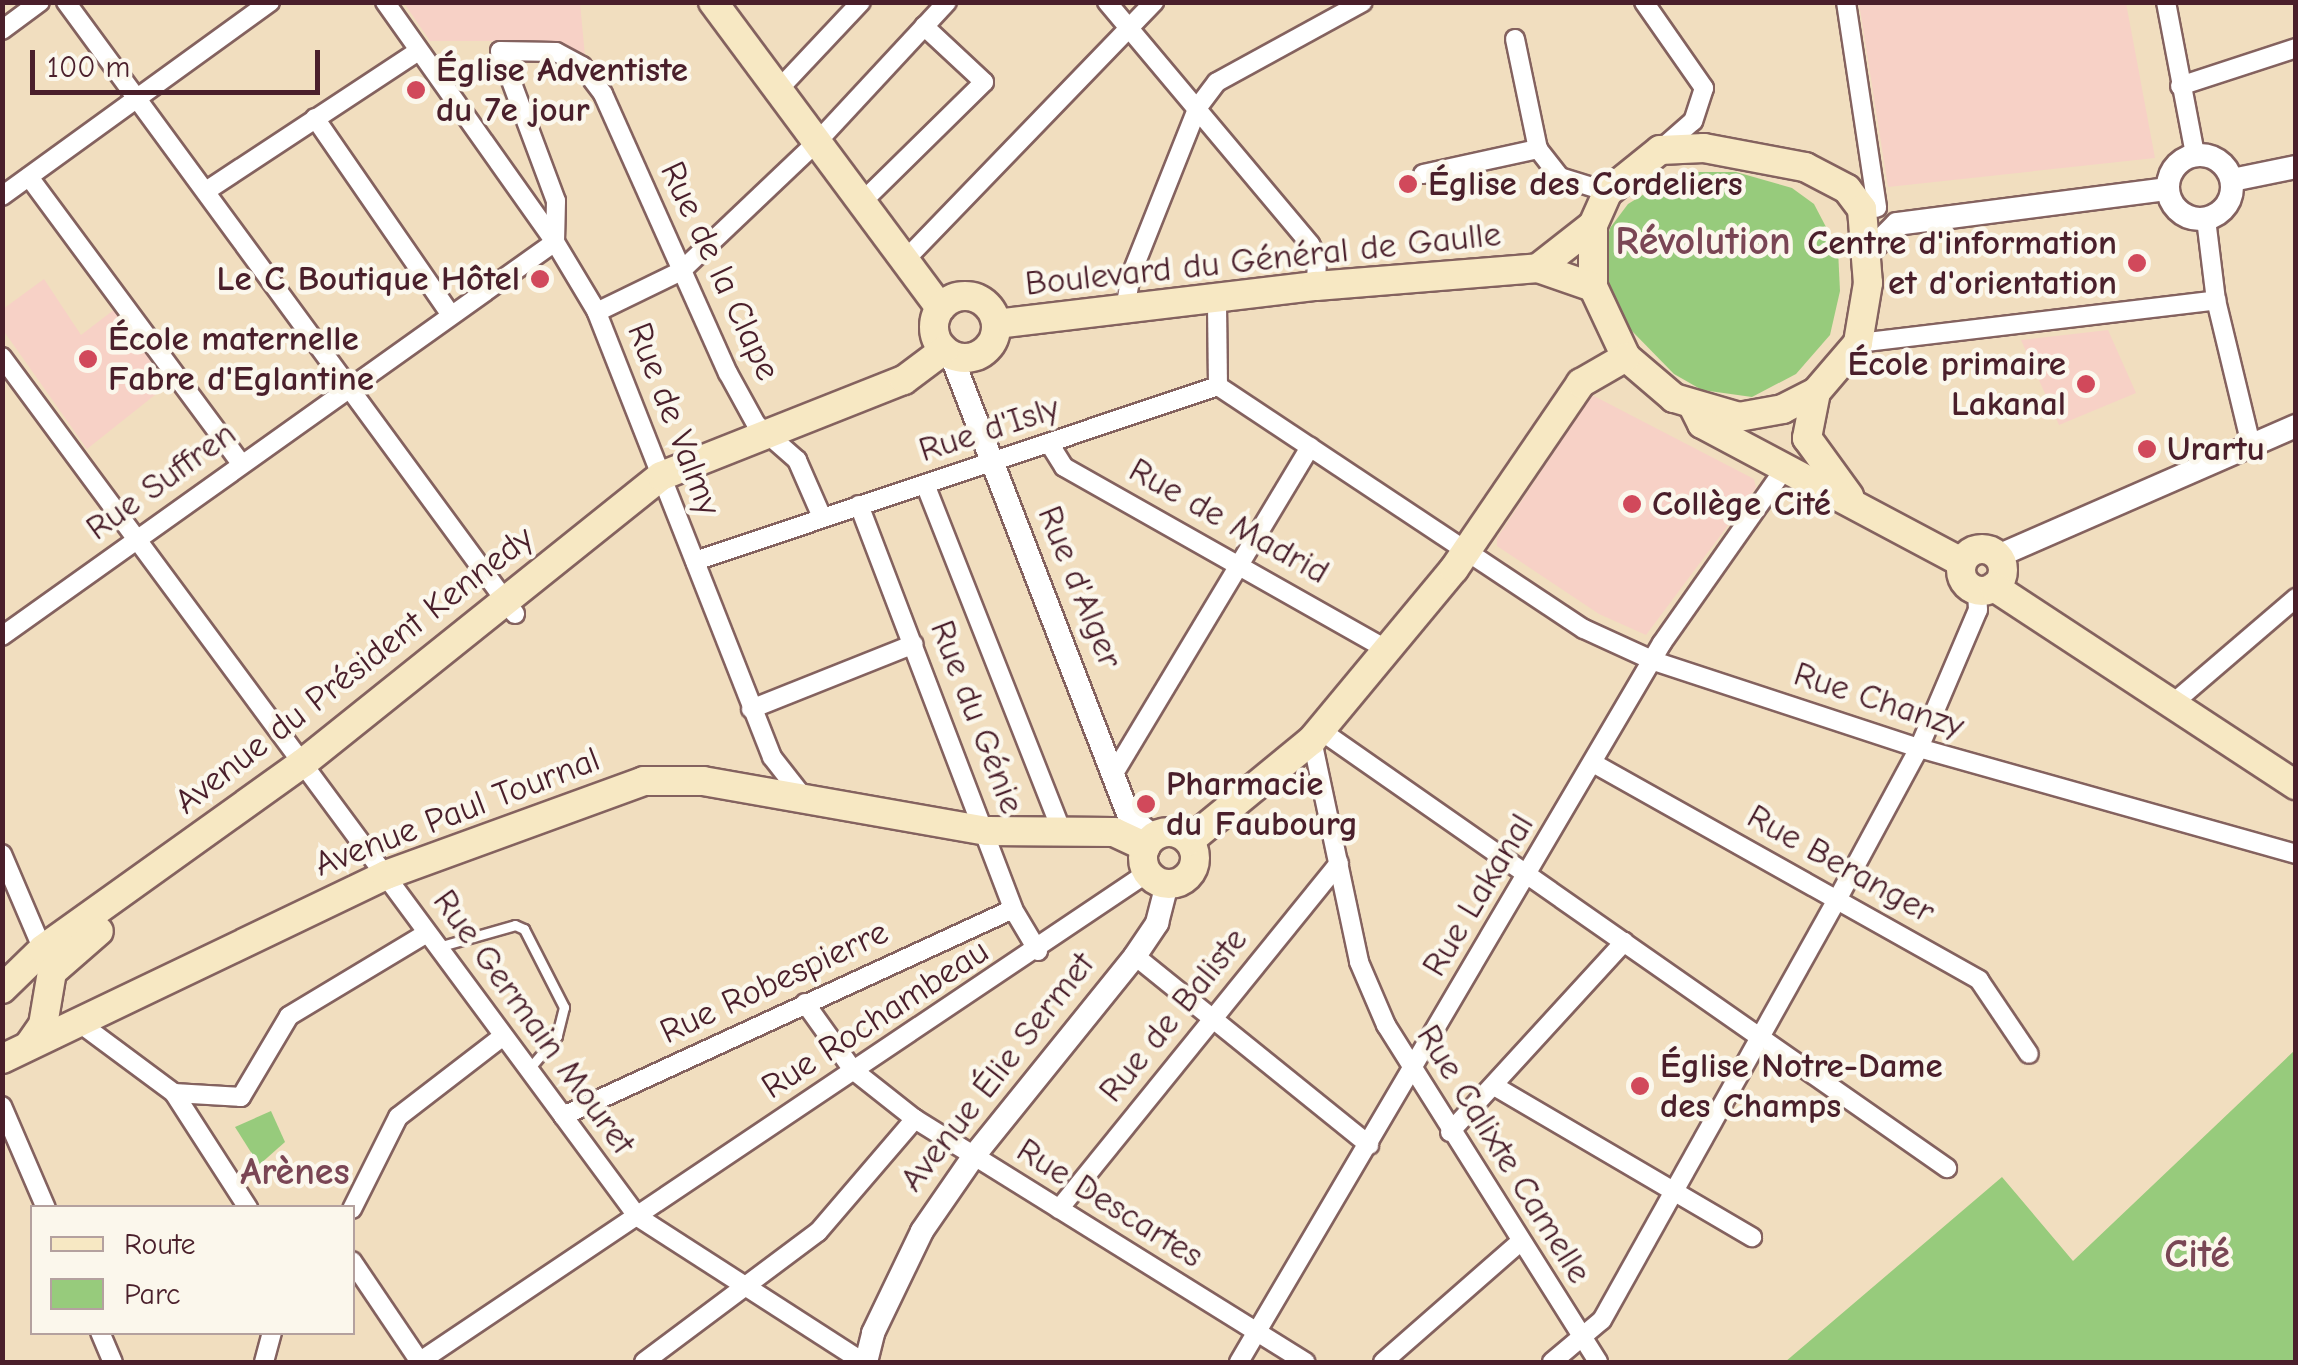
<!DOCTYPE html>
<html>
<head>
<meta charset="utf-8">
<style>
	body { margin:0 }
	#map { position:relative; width:2298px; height:1365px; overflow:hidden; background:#f1debf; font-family:"Comic Neue",sans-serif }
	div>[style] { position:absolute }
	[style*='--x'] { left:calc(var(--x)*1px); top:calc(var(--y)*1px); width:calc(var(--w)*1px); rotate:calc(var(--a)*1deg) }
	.built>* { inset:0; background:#f7d1c6 }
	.green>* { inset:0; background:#97cb7c }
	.roads { filter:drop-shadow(2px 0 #84625f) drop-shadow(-2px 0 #84625f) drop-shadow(0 2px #84625f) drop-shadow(0 -2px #84625f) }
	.service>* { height:9px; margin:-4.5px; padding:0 4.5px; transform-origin:4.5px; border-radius:4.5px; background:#fff }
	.minor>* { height:18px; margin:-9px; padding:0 9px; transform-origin:9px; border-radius:9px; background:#fff }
	.tertiary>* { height:22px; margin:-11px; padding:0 11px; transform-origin:11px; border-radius:11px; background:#fff }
	.tertiary>.ring { margin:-11px; padding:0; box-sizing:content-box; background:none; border:22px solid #fff; border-radius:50% }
	.secondary>* { height:28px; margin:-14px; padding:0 14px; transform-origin:14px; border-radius:14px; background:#f7e8c3 }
	.secondary>.ring { margin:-14px; padding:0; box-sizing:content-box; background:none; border:28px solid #f7e8c3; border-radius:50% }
	.dots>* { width:28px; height:28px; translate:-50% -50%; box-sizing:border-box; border:5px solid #fbf7ec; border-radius:50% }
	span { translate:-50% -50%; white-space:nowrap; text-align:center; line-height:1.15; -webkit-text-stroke:9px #fbf7ec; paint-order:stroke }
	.poi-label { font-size:35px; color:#4a1f2b; font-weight:700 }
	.left { translate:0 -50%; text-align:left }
	.right { translate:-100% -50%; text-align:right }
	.street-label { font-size:35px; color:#4a1f2b }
	.neighbourhood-label { font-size:38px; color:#7a4655; font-weight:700 }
	.quarter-label { font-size:40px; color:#7a4655; font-weight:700 }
	.frame { position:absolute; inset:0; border:5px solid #4a1f2b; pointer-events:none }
	.legend { position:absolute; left:30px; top:1205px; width:325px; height:130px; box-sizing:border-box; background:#fbf7ec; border:2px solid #b4a19f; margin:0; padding:12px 18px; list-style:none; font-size:30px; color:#4a1f2b }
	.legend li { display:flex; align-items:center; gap:20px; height:50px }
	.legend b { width:50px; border:2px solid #b4a19f }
	.scale { position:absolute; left:30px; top:50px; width:290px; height:45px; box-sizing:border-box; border:5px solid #4a1f2b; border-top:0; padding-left:12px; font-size:30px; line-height:35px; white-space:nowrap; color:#4a1f2b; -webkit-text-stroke:8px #fbf7ec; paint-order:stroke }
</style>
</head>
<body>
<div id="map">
	<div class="built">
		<i style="clip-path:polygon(404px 3px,580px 3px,585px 56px,554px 41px,430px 41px)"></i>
		<i style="clip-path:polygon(1859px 3px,2126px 3px,2155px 158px,1888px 187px)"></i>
		<i style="clip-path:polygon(44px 279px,81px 335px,115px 309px,170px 383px,87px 449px,3px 330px,3px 309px)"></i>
		<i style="clip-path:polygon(2108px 330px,2136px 393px,2059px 425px,2021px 340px)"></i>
		<i style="clip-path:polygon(1592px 395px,1754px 479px,1756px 488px,1646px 635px,1599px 614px,1497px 546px,1497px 538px)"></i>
	</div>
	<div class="green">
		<i style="clip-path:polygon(1700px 172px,1736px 172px,1792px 188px,1814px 204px,1838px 250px,1840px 291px,1830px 335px,1796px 374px,1752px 397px,1702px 390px,1674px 374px,1628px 327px,1608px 287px,1603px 257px,1610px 228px,1628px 204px,1675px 175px)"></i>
		<i style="clip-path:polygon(2295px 1050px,2295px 1362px,1785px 1362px,2002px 1177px,2073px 1261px)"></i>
		<i style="clip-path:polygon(271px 1111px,285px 1142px,259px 1165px,235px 1127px)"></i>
	</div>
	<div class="roads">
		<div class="service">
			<i style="--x:438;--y:947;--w:80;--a:-15.9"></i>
			<i style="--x:515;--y:925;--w:10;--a:24"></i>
			<i style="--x:524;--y:929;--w:88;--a:62.9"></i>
			<i style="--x:564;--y:1007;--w:30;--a:104"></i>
			<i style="--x:557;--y:1036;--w:45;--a:130.5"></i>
		</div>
		<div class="minor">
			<i style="--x:66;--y:2;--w:759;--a:53.73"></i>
			<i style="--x:1107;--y:2;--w:316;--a:50"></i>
			<i style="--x:1310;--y:244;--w:15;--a:62"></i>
			<i style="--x:1317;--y:257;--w:29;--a:92"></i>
			<i style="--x:1644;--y:2;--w:105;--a:55.1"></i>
			<i style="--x:1704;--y:88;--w:35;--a:108"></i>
			<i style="--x:1693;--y:121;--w:44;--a:138.7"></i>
			<i style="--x:1846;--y:2;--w:208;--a:81.4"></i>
			<i style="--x:2166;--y:2;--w:155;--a:79.2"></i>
			<i style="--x:2;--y:30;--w:47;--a:-36.4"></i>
			<i style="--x:1515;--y:39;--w:112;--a:78.2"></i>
			<i style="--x:1538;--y:149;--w:36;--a:52"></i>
			<i style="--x:1560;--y:177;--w:50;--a:17.4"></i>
			<i style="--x:2180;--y:86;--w:122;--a:-18.1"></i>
			<i style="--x:778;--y:90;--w:121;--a:-46.7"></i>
			<i style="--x:315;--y:118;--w:238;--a:55.4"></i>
			<i style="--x:1423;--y:174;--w:118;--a:-12.3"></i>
			<i style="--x:29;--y:177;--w:356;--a:53.5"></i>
			<i style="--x:206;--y:191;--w:254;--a:-33.4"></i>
			<i style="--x:2;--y:196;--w:331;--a:-35.9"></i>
			<i style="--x:862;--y:202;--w:171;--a:-44.5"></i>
			<i style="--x:984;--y:82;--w:82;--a:-137"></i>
			<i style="--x:2206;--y:219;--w:82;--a:83"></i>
			<i style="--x:2216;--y:300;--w:149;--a:76.4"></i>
			<i style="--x:905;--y:260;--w:359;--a:-46"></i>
			<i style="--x:1125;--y:309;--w:35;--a:-80"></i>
			<i style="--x:1131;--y:275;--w:181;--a:-68.3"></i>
			<i style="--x:1198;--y:107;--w:31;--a:-53"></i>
			<i style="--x:1217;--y:82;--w:166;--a:-28.7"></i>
			<i style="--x:597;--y:312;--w:93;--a:-26"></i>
			<i style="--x:681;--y:271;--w:187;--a:-43.5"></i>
			<i style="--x:817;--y:142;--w:191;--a:-47.1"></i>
			<i style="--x:1858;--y:343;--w:361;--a:-6.8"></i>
			<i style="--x:2;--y:357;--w:1070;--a:53.52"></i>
			<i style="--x:638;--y:1217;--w:268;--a:32.8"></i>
			<i style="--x:1218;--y:386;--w:439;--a:33.6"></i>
			<i style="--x:1584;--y:629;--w:77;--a:24.6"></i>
			<i style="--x:1654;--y:661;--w:279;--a:18.2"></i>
			<i style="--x:1919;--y:748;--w:392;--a:15.7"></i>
			<i style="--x:1049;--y:443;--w:28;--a:58"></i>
			<i style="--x:1064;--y:467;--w:370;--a:29.5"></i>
			<i style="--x:925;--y:484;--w:373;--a:68.5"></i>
			<i style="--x:859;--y:505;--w:432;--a:69.1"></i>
			<i style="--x:1013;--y:909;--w:49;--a:59.2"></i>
			<i style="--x:695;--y:561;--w:552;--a:-18.5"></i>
			<i style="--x:1218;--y:386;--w:88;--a:-90.7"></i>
			<i style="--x:2;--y:636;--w:679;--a:-35.47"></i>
			<i style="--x:555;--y:242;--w:294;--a:-125.3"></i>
			<i style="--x:2171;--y:705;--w:165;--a:-40.6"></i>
			<i style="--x:751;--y:709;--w:175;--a:-21.7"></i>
			<i style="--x:1320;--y:730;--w:765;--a:34.94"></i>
			<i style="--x:1312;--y:740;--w:227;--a:78"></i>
			<i style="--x:1359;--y:962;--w:69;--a:66.8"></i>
			<i style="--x:1386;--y:1025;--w:398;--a:57.8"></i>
			<i style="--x:1593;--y:763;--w:443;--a:29.3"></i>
			<i style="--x:1979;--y:980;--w:89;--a:56"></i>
			<i style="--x:1116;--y:770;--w:377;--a:-59"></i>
			<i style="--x:804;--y:798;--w:52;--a:-128"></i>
			<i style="--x:772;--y:757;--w:478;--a:-111.5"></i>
			<i style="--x:597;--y:312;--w:82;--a:-121"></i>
			<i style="--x:555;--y:242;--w:41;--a:-88.6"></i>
			<i style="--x:556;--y:201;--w:160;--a:-110.5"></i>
			<i style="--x:500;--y:51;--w:56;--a:1"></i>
			<i style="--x:556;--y:52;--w:30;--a:28"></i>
			<i style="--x:582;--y:66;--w:35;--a:53"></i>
			<i style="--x:603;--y:94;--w:306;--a:65.9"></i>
			<i style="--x:728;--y:373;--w:58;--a:61.2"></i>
			<i style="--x:756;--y:424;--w:55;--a:41.3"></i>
			<i style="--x:797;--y:460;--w:62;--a:66.3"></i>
			<i style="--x:2;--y:854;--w:112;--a:66.9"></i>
			<i style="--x:1135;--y:956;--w:301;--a:38.9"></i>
			<i style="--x:805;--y:1003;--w:82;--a:54.4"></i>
			<i style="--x:853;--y:1070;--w:79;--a:38.3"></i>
			<i style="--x:915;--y:1119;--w:460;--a:31.9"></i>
			<i style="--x:77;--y:1021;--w:121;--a:36.6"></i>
			<i style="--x:174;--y:1093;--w:137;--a:57.2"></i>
			<i style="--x:1496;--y:1087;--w:297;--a:30.4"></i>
			<i style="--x:174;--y:1093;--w:67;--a:3.4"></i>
			<i style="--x:241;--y:1097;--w:94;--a:-59.3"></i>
			<i style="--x:289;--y:1016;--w:161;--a:-31"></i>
			<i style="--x:2;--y:1106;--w:111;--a:66.7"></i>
			<i style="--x:563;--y:1116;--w:495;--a:-24.7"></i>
			<i style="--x:1450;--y:1132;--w:258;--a:-47.5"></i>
			<i style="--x:352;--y:1209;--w:103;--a:-63.4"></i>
			<i style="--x:398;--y:1117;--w:131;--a:-37.6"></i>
			<i style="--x:1059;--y:1209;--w:445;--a:-51"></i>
			<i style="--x:352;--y:1261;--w:122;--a:56"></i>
			<i style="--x:100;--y:1332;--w:33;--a:67"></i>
			<i style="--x:264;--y:1362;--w:31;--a:-75"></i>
			<i style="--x:419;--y:1362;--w:877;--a:-33.89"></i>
			<i style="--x:644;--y:1362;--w:217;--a:-36.8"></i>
			<i style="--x:818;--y:1232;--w:149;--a:-49.4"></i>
			<i style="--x:1239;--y:1362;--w:834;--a:-59.53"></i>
			<i style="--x:1662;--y:643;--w:214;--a:-54.9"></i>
			<i style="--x:1383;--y:1362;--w:181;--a:-41.2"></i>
			<i style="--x:1552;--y:1362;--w:65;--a:-40"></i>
			<i style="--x:1602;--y:1320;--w:484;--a:-60.8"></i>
			<i style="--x:1838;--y:898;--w:170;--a:-61.6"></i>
			<i style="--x:1919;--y:748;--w:150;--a:-66.9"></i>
			<i style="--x:1978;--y:610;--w:20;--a:-93"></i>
		</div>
		<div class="tertiary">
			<i class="ring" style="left:2168px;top:155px;width:42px;height:42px"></i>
			<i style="--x:2232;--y:180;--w:65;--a:-11.5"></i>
			<i style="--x:1867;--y:254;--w:42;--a:-45"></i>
			<i style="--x:1897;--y:224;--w:272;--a:-7.4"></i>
			<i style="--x:951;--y:355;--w:494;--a:68.9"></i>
			<i style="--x:1129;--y:816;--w:33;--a:40"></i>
			<i style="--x:1998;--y:556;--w:325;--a:-23.6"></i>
			<i style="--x:866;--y:1362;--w:30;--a:-76"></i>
			<i style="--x:873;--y:1333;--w:113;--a:-64.3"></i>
			<i style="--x:922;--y:1231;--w:90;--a:-55.4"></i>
			<i style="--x:973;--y:1157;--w:258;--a:-51.1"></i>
			<i style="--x:1135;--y:956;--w:40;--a:-56"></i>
			<i style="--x:1157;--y:923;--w:40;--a:-75.6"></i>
		</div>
		<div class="secondary">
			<i style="--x:713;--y:2;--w:381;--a:53.4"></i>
			<i style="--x:1704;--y:148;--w:103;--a:10.7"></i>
			<i style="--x:1805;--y:167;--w:47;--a:27.6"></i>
			<i style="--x:1847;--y:189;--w:25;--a:53"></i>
			<i style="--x:1862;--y:209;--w:74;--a:85.4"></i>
			<i style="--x:1868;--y:283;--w:61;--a:99.5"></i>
			<i style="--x:1858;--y:343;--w:65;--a:130.6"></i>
			<i style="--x:1816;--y:392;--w:37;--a:153"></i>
			<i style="--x:1783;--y:409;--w:45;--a:169.7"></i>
			<i style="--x:1739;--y:417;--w:68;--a:-163.7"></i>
			<i style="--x:1674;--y:398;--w:63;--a:-139.5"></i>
			<i style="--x:1626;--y:357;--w:77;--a:-115.2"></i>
			<i style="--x:1593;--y:287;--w:62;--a:-90"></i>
			<i style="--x:1593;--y:225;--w:36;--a:-66"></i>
			<i style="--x:1608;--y:192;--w:67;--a:-38.9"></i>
			<i style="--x:1660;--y:150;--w:44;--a:-2.6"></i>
			<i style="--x:1538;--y:268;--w:70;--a:-38"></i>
			<i class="ring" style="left:934px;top:296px;width:34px;height:34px"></i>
			<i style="--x:996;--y:324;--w:322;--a:-6.8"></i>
			<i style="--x:1316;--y:286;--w:223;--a:-4.6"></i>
			<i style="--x:1538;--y:268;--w:58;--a:19.1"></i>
			<i style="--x:1816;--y:392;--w:47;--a:101.1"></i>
			<i style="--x:1807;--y:438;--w:72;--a:54.1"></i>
			<i style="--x:1694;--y:408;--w:18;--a:63"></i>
			<i style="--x:1702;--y:424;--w:294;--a:28"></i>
			<i class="ring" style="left:1961px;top:549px;width:14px;height:14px"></i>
			<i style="--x:1994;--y:587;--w:361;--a:33.3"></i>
			<i class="ring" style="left:1143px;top:832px;width:24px;height:24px"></i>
			<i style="--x:1189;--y:841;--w:159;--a:-39.4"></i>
			<i style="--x:1312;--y:740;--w:222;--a:-50.3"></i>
			<i style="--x:1454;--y:569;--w:225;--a:-55.7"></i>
			<i style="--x:1581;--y:383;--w:52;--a:-30"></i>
			<i style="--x:2;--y:989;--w:57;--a:-44.3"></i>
			<i style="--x:43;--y:949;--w:320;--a:-35.6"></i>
			<i style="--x:303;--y:763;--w:459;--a:-38.7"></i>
			<i style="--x:661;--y:476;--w:261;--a:-21.6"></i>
			<i style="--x:904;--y:380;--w:50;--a:-36.9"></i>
			<i style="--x:29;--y:1045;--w:24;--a:-55"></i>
			<i style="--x:43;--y:1025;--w:54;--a:-80.4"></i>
			<i style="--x:52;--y:972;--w:62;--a:-41.1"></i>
			<i style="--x:2;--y:1059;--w:426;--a:-25.6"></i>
			<i style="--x:386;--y:875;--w:275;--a:-20"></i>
			<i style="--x:644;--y:781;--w:59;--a:0"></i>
			<i style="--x:703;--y:781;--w:288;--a:10"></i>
			<i style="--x:987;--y:831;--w:127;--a:0.5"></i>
			<i style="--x:1114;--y:832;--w:35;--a:25"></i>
		</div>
	</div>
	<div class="dots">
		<i style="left:416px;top:90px;background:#d1495b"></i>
		<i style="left:1408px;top:184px;background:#d1495b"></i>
		<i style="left:2137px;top:263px;background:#d1495b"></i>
		<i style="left:540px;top:279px;background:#d1495b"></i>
		<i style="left:88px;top:359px;background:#d1495b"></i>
		<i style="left:2086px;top:384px;background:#d1495b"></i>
		<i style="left:2147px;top:449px;background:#d1495b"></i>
		<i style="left:1632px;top:504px;background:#d1495b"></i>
		<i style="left:1146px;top:804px;background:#d1495b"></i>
		<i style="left:1640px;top:1086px;background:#d1495b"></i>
	</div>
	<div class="poi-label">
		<span class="left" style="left:436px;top:90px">Église Adventiste<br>du 7e jour</span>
		<span class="left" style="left:1428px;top:184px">Église des Cordeliers</span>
		<span class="right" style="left:2117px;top:263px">Centre d'information<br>et d'orientation</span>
		<span class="right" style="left:520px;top:279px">Le C Boutique Hôtel</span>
		<span class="left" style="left:108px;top:359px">École maternelle<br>Fabre d'Eglantine</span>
		<span class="right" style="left:2066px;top:384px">École primaire<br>Lakanal</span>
		<span class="left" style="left:2167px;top:449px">Urartu</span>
		<span class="left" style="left:1652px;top:504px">Collège Cité</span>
		<span class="left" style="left:1166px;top:804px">Pharmacie<br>du Faubourg</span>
		<span class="left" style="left:1660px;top:1086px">Église Notre-Dame<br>des Champs</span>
	</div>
	<div class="street-label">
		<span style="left:1263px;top:259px;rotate:-6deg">Boulevard du Général de Gaulle</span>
		<span style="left:720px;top:271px;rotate:65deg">Rue de la Clape</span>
		<span style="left:674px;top:419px;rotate:69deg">Rue de Valmy</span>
		<span style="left:989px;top:429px;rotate:-18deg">Rue d'Isly</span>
		<span style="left:161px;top:481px;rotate:-36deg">Rue Suffren</span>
		<span style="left:1229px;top:521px;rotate:29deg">Rue de Madrid</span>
		<span style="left:1080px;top:587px;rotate:68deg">Rue d'Alger</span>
		<span style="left:354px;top:670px;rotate:-38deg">Avenue du Président Kennedy</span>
		<span style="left:1879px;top:700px;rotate:18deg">Rue Chanzy</span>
		<span style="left:977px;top:717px;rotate:69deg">Rue du Génie</span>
		<span style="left:457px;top:812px;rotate:-21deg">Avenue Paul Tournal</span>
		<span style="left:1841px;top:864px;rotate:29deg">Rue Beranger</span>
		<span style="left:1478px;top:895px;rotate:-59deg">Rue Lakanal</span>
		<span style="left:774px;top:982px;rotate:-25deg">Rue Robespierre</span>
		<span style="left:1173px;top:1015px;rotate:-51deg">Rue de Baliste</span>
		<span style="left:875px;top:1019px;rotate:-33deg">Rue Rochambeau</span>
		<span style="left:534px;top:1022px;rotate:54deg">Rue Germain Mouret</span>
		<span style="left:997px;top:1072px;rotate:-52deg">Avenue Élie Sermet</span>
		<span style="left:1504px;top:1154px;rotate:58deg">Rue Calixte Camelle</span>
		<span style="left:1110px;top:1203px;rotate:32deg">Rue Descartes</span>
	</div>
	<div class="neighbourhood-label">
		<span style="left:295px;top:1173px">Arènes</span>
	</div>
	<div class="quarter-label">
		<span style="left:1703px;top:241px">Révolution</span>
		<span style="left:2197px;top:1254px">Cité</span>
	</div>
	<div class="frame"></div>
	<ul class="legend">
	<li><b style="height:12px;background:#f7e8c3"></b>Route</li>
	<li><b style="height:28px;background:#97cb7c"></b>Parc</li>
	</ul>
	<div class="scale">100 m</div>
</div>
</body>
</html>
